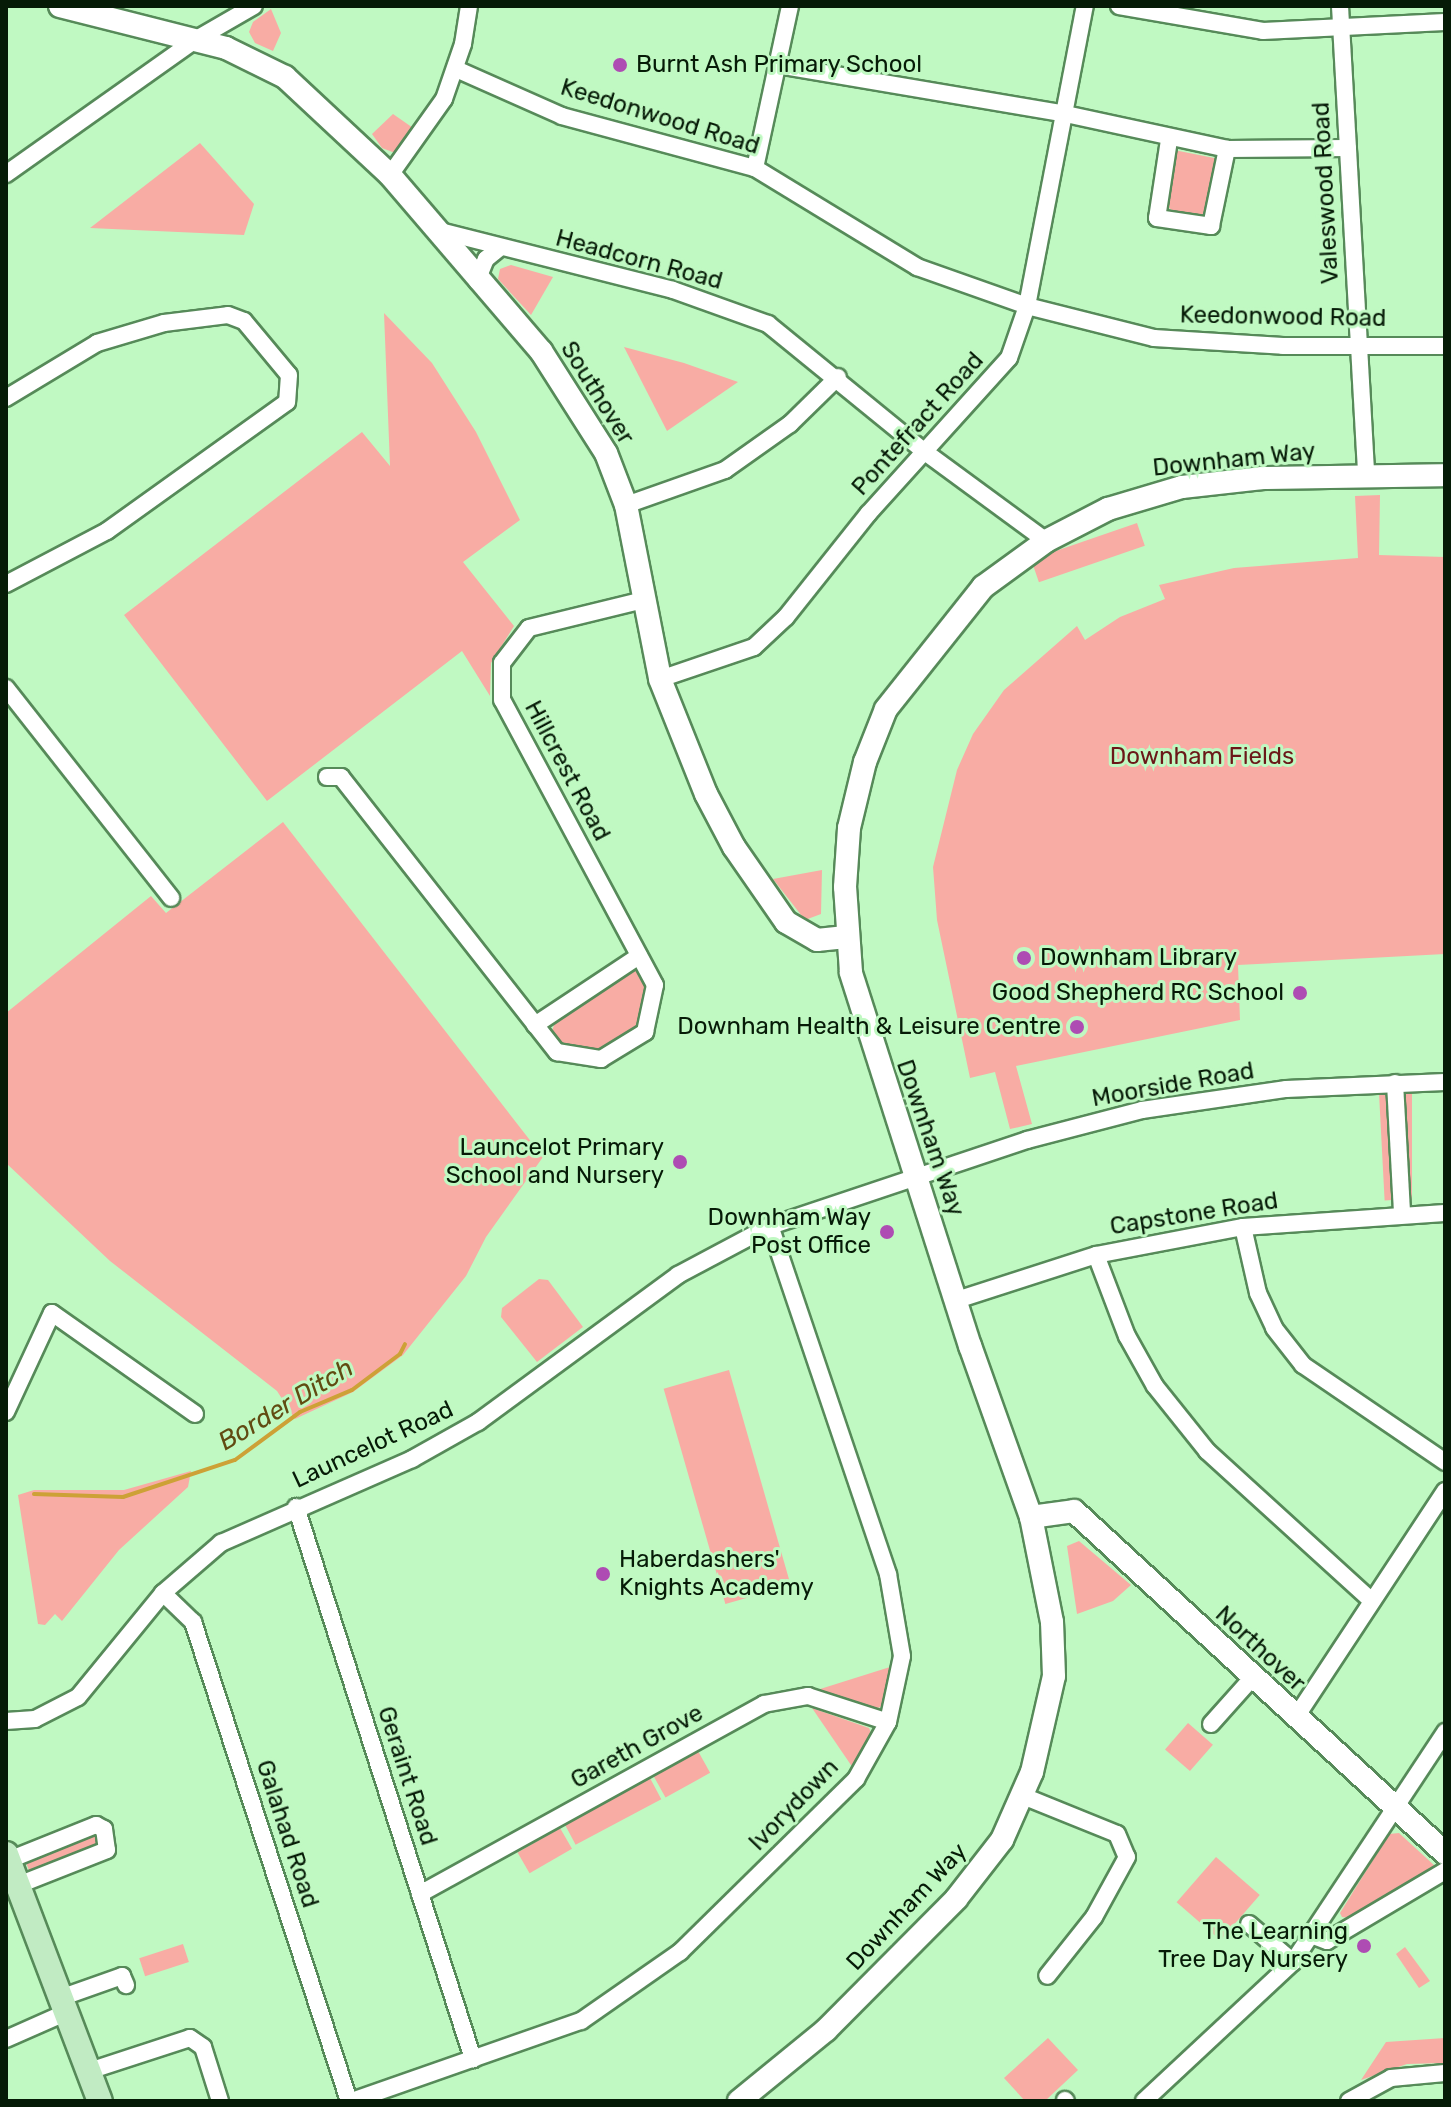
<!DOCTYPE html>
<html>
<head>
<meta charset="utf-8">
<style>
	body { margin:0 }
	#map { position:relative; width:1451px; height:2107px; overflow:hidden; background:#c0f9c2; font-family:Rubik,sans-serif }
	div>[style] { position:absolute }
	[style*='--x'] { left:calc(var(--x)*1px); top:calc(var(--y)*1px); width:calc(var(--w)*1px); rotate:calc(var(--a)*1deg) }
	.green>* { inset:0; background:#f8aca4; transform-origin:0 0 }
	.stream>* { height:4px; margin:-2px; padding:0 2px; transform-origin:2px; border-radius:2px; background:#cda136 }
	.roads { filter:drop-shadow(2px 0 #568a59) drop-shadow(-2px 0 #568a59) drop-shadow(0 2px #568a59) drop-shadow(0 -2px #568a59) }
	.street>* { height:16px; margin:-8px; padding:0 8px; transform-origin:8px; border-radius:8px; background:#fff }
	.secondary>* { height:22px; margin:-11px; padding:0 11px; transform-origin:11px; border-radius:11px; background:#fff }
	.primary>* { height:24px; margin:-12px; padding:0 12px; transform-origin:12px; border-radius:12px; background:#c1ebc3 }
	.dots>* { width:22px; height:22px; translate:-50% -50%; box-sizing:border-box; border:4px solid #c0f9c2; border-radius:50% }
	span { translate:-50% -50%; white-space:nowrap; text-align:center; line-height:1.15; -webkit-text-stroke:6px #c0f9c2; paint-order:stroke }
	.poi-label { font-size:24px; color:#061b07 }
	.left { translate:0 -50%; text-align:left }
	.right { translate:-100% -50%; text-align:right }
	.street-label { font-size:24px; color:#061b07 }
	.park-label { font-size:24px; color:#6a1818 }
	.water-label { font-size:26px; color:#614b12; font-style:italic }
	.frame { position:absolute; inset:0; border:8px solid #061b07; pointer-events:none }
</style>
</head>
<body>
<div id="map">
	<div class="green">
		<i style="clip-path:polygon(271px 9px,281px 33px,273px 51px,255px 43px,249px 32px,253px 22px)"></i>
		<i style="clip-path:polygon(393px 114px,416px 130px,395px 153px,382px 148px,372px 134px)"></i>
		<i style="clip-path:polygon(200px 143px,254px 204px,244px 235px,90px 228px)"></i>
		<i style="clip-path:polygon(1174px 150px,1219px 159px,1208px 210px,1200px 216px,1175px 213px,1166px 205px)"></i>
		<i style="clip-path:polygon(511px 265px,553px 277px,531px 315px,498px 279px,500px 269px)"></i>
		<i style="clip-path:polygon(384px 313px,432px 363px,476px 432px,520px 520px,463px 562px,514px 626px,491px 663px,490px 696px,462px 651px,267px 801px,124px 615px,362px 432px,390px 466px)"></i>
		<i style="clip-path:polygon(624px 347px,684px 363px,738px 382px,667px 431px)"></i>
		<i style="clip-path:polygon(1380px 495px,1379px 555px,1445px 557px,1445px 954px,1238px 965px,1240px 1020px,1016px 1066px,1032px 1124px,1010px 1129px,995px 1072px,970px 1078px,937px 920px,933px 867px,957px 770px,973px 734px,1004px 690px,1077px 626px,1085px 640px,1120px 617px,1165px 599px,1159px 585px,1234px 568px,1358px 558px,1355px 496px)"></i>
		<i style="left:1137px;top:523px;width:24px;height:112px;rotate:71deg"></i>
		<i style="clip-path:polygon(283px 822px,543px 1157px,486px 1237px,466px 1276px,403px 1355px,353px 1392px,295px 1419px,277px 1391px,110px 1261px,6px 1163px,6px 1013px,151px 896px,166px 913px)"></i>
		<i style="clip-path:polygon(822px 870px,821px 914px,805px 920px,773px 879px)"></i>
		<i style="clip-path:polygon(635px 967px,649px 985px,640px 1027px,599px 1051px,558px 1044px,551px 1033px,556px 1020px)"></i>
		<i style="left:1390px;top:1093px;width:107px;height:11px;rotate:87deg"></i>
		<i style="left:1401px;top:1093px;width:11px;height:107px"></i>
		<i style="clip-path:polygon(539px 1279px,548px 1280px,583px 1327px,537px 1362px,501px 1317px,502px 1308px)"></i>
		<i style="left:729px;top:1370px;width:224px;height:68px;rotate:74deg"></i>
		<i style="clip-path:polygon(191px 1471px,188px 1487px,119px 1550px,62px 1621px,55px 1614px,45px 1625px,38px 1624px,18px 1495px,34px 1490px,124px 1490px)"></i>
		<i style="clip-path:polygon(1079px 1541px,1131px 1585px,1113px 1601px,1077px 1614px,1067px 1546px)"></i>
		<i style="clip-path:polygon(890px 1667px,882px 1706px,876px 1709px,817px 1690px)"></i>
		<i style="clip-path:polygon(812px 1708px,869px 1728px,872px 1735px,853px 1768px)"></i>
		<i style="left:1188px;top:1723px;width:33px;height:35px;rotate:41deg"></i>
		<i style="left:698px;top:1751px;width:25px;height:51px;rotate:61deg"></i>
		<i style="left:650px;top:1778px;width:24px;height:97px;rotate:62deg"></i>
		<i style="left:560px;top:1828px;width:24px;height:49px;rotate:60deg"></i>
		<i style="left:99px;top:1830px;width:16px;height:80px;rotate:68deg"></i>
		<i style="clip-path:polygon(1399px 1833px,1435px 1866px,1350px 1918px,1342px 1917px,1340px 1913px,1389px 1834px)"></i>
		<i style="left:1216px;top:1857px;width:58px;height:60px;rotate:41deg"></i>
		<i style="left:183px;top:1944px;width:19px;height:46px;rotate:72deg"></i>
		<i style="clip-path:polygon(1405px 1947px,1430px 1981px,1419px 1988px,1396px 1954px)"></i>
		<i style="clip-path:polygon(1048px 2038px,1078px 2070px,1045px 2101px,1025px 2101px,1004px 2078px)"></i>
		<i style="clip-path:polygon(1445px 2038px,1445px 2063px,1407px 2064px,1361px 2080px,1386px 2042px)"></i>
	</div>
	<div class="stream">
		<i style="--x:34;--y:1494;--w:89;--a:1.9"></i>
		<i style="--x:123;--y:1497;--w:118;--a:-18.3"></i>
		<i style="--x:235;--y:1460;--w:81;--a:-36.4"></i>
		<i style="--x:300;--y:1412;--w:56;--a:-22.9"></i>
		<i style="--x:352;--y:1390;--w:60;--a:-36.9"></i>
		<i style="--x:400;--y:1354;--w:11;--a:-63"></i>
	</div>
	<div class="roads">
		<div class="street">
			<i style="--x:1119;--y:6;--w:146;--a:9.8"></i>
			<i style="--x:1263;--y:31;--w:182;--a:-2.8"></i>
			<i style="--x:1340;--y:6;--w:468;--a:86.8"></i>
			<i style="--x:777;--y:65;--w:288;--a:9.6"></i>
			<i style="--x:1061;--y:113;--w:170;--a:12.2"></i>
			<i style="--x:1227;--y:149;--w:121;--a:-0.5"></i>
			<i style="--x:456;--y:69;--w:116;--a:23.9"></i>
			<i style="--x:562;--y:116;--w:200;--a:15.1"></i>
			<i style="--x:755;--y:168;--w:190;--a:31.4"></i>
			<i style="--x:917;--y:267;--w:117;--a:19.5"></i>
			<i style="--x:1027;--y:306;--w:131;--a:14.1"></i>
			<i style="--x:1154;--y:338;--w:129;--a:3.5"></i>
			<i style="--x:1283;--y:346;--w:162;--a:0"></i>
			<i style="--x:1169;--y:140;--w:79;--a:98.7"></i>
			<i style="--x:1157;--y:218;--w:55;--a:8.4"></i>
			<i style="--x:1211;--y:226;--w:79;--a:-78.3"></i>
			<i style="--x:755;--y:168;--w:166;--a:-77.8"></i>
			<i style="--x:6;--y:174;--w:232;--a:-35.3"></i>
			<i style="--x:195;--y:40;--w:68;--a:-30"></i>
			<i style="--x:390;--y:175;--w:93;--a:-54.6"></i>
			<i style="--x:444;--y:99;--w:58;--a:-70.9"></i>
			<i style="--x:463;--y:44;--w:38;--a:-81"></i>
			<i style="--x:436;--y:230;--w:244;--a:14.2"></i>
			<i style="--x:673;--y:290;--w:101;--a:19.7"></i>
			<i style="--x:768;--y:324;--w:203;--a:39.2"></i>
			<i style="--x:925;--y:452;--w:150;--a:36.3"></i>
			<i style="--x:477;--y:281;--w:24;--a:-68"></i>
			<i style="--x:486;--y:259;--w:19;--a:-39"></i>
			<i style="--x:6;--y:398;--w:106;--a:-31.1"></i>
			<i style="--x:97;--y:343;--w:70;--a:-16.6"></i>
			<i style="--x:164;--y:323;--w:64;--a:-7.1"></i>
			<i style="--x:228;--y:315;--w:17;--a:21"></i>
			<i style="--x:244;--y:321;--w:70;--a:50.2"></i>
			<i style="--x:289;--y:375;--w:27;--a:94"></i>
			<i style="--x:287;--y:402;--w:221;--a:144.4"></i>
			<i style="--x:107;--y:531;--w:114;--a:152.3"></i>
			<i style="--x:626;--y:505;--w:105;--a:-19.5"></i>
			<i style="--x:725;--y:470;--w:80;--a:-35.3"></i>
			<i style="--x:790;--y:424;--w:67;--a:-44.4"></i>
			<i style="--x:660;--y:679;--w:99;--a:-18.8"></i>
			<i style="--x:754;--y:647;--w:44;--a:-43.2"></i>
			<i style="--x:786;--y:617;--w:132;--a:-51.5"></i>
			<i style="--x:868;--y:514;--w:210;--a:-47.9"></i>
			<i style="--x:1009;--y:358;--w:55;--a:-70.9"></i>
			<i style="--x:1027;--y:306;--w:306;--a:-79.1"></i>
			<i style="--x:6;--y:688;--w:267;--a:51.8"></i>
			<i style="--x:327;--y:777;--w:14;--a:0"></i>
			<i style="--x:341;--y:777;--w:350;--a:51.9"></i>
			<i style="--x:557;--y:1052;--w:45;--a:9"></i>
			<i style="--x:601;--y:1059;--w:52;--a:-31.5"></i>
			<i style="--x:645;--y:1032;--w:48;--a:-78"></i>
			<i style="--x:655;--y:985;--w:323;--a:-118.2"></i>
			<i style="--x:502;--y:700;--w:37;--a:-90"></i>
			<i style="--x:502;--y:663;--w:44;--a:-52.4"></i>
			<i style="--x:529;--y:628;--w:118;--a:-13.7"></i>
			<i style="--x:535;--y:1025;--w:125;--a:-33.6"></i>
			<i style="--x:1395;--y:1083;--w:130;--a:86.9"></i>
			<i style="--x:1243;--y:1227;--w:68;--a:77.2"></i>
			<i style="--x:1258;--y:1293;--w:38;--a:65"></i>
			<i style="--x:1274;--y:1328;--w:47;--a:51.9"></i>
			<i style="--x:1303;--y:1365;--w:172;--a:34.3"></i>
			<i style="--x:1096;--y:1255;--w:87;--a:69.1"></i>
			<i style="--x:1127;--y:1336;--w:57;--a:60.8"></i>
			<i style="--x:1155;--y:1386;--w:83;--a:51.3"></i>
			<i style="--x:1207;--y:1451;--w:223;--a:42.3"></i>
			<i style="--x:957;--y:1300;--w:146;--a:-17.9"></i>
			<i style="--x:1096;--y:1255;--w:150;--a:-10.8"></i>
			<i style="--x:1243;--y:1227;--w:202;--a:-4"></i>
			<i style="--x:6;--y:1412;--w:109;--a:-65.1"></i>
			<i style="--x:52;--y:1313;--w:175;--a:35.2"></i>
			<i style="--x:296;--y:1507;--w:580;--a:72.22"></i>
			<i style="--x:163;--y:1593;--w:42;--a:44"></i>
			<i style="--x:193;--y:1622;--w:504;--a:71.96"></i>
			<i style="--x:1296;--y:1717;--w:271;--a:-56.6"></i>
			<i style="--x:6;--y:1721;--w:29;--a:-4"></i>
			<i style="--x:35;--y:1719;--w:48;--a:-27.1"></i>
			<i style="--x:78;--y:1697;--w:134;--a:-50.7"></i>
			<i style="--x:163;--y:1593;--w:77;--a:-40.8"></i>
			<i style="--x:221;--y:1543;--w:209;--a:-23.7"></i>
			<i style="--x:412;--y:1459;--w:76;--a:-29.3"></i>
			<i style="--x:478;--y:1422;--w:248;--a:-36.3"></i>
			<i style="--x:678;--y:1275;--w:104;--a:-28"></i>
			<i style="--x:770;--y:1226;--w:271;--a:-18.5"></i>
			<i style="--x:1027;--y:1140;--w:119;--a:-14.6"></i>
			<i style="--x:1142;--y:1110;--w:146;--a:-8.3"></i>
			<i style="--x:1286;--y:1089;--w:159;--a:-2.5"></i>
			<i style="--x:1211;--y:1724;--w:63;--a:-48.2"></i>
			<i style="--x:1023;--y:1796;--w:101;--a:22"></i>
			<i style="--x:1117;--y:1834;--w:25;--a:67"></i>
			<i style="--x:1127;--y:1857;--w:68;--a:118.8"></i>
			<i style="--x:1094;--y:1917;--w:75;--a:128.5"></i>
			<i style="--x:9;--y:1860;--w:94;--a:-21.9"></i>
			<i style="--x:96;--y:1825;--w:9;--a:27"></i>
			<i style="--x:104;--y:1829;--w:21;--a:82"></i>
			<i style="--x:107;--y:1850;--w:96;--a:158.5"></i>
			<i style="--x:420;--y:1894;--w:393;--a:-28.9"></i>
			<i style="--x:764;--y:1704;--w:45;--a:-10.3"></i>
			<i style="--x:808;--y:1696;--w:84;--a:18"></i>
			<i style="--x:1249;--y:1924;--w:58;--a:40.8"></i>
			<i style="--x:1311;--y:1935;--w:17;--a:21"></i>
			<i style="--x:1327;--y:1941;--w:137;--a:-30.7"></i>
			<i style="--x:60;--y:1998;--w:66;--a:-19.5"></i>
			<i style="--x:122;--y:1976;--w:10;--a:66"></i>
			<i style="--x:6;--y:2039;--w:64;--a:-23.8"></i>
			<i style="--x:89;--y:2071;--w:106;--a:-18.1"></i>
			<i style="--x:190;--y:2038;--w:16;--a:35"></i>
			<i style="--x:203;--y:2047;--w:57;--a:72.5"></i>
			<i style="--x:1065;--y:2100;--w:1;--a:45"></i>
			<i style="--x:352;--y:2101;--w:243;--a:-19.3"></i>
			<i style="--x:581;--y:2021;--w:121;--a:-34.9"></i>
			<i style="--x:680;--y:1952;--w:247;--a:-44.5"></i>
			<i style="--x:856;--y:1779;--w:65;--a:-60.7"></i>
			<i style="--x:888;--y:1722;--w:67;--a:-78"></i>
			<i style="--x:902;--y:1656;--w:83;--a:-99.7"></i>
			<i style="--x:888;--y:1574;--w:367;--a:-108.7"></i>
			<i style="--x:1144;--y:2101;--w:204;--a:-43"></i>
			<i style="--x:1293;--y:1962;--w:276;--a:-56.5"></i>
			<i style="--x:1349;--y:2101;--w:48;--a:-28.7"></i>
			<i style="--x:1391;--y:2078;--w:54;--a:-5.3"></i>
		</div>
		<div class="secondary">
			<i style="--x:60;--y:6;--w:171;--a:14.2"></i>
			<i style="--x:226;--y:48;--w:66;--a:26.2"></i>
			<i style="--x:285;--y:77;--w:144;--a:43"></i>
			<i style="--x:390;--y:175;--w:232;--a:49.4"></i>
			<i style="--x:541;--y:351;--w:121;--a:57.5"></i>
			<i style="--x:606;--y:453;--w:56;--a:69"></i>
			<i style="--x:626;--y:505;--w:177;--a:78.9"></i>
			<i style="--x:660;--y:679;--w:124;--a:68.2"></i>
			<i style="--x:706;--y:794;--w:60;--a:62.2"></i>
			<i style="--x:734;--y:847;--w:91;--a:55.3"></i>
			<i style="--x:786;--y:922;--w:36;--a:30"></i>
			<i style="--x:817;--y:940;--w:29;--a:-6"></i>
			<i style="--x:1031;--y:1517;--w:43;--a:-7.9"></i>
			<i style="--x:1074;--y:1511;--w:505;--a:42.67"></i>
			<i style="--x:739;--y:2101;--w:112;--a:-39.2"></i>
			<i style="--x:826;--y:2030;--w:185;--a:-45.2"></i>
			<i style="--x:956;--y:1899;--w:75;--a:-52.1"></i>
			<i style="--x:1002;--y:1840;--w:74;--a:-66.2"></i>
			<i style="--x:1032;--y:1772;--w:98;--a:-77.1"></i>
			<i style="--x:1054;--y:1676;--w:54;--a:-92.1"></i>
			<i style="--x:1052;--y:1622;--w:107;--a:-101.3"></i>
			<i style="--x:1031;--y:1517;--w:182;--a:-109.6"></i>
			<i style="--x:970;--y:1346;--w:392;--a:-107.7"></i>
			<i style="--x:851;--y:972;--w:85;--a:-94"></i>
			<i style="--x:845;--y:887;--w:59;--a:-86.1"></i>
			<i style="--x:849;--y:828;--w:68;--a:-76.4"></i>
			<i style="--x:865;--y:762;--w:57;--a:-68.4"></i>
			<i style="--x:886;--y:709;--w:156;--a:-51.5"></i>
			<i style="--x:983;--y:587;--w:78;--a:-36.1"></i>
			<i style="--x:1046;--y:541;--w:70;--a:-27.3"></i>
			<i style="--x:1108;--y:509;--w:77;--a:-16.6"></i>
			<i style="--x:1182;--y:487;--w:81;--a:-6.4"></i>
			<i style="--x:1262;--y:478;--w:183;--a:-0.9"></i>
		</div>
		<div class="primary">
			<i style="--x:6;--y:1854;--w:264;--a:69.2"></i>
		</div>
	</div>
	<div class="dots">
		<i style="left:620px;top:65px;background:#ae4cb3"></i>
		<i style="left:1024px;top:958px;background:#ae4cb3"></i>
		<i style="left:1300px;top:993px;background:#ae4cb3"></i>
		<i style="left:1077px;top:1027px;background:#ae4cb3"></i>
		<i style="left:680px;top:1162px;background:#ae4cb3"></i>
		<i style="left:887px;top:1232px;background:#ae4cb3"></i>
		<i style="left:603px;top:1574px;background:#ae4cb3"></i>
		<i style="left:1364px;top:1946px;background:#ae4cb3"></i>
	</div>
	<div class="poi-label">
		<span class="left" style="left:636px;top:65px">Burnt Ash Primary School</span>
		<span class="left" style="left:1040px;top:958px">Downham Library</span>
		<span class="right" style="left:1284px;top:993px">Good Shepherd RC School</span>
		<span class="right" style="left:1061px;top:1027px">Downham Health &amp; Leisure Centre</span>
		<span class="right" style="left:664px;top:1162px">Launcelot Primary<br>School and Nursery</span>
		<span class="right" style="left:871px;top:1232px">Downham Way<br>Post Office</span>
		<span class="left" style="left:619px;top:1574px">Haberdashers'<br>Knights Academy</span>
		<span class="right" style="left:1348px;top:1946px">The Learning<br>Tree Day Nursery</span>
	</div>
	<div class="street-label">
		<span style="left:660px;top:117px;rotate:17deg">Keedonwood Road</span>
		<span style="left:1326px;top:193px;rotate:-93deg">Valeswood Road</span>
		<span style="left:639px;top:260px;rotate:15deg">Headcorn Road</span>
		<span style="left:1283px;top:317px;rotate:1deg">Keedonwood Road</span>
		<span style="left:597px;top:393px;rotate:58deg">Southover</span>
		<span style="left:918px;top:424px;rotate:-48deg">Pontefract Road</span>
		<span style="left:1234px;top:460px;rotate:-6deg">Downham Way</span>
		<span style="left:567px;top:771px;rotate:62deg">Hillcrest Road</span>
		<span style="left:1173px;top:1085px;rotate:-10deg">Moorside Road</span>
		<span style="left:930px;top:1138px;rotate:71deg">Downham Way</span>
		<span style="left:1194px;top:1214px;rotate:-9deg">Capstone Road</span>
		<span style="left:373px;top:1445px;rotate:-25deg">Launcelot Road</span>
		<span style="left:1260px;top:1649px;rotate:43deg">Northover</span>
		<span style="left:637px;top:1747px;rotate:-29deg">Gareth Grove</span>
		<span style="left:407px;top:1776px;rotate:72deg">Geraint Road</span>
		<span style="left:794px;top:1805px;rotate:-46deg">Ivorydown</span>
		<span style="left:287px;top:1834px;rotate:72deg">Galahad Road</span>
		<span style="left:907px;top:1907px;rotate:-47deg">Downham Way</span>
	</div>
	<div class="park-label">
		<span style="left:1202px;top:757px">Downham Fields</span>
	</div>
	<div class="water-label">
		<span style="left:286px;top:1405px;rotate:-31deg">Border Ditch</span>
	</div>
	<div class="frame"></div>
</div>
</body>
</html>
